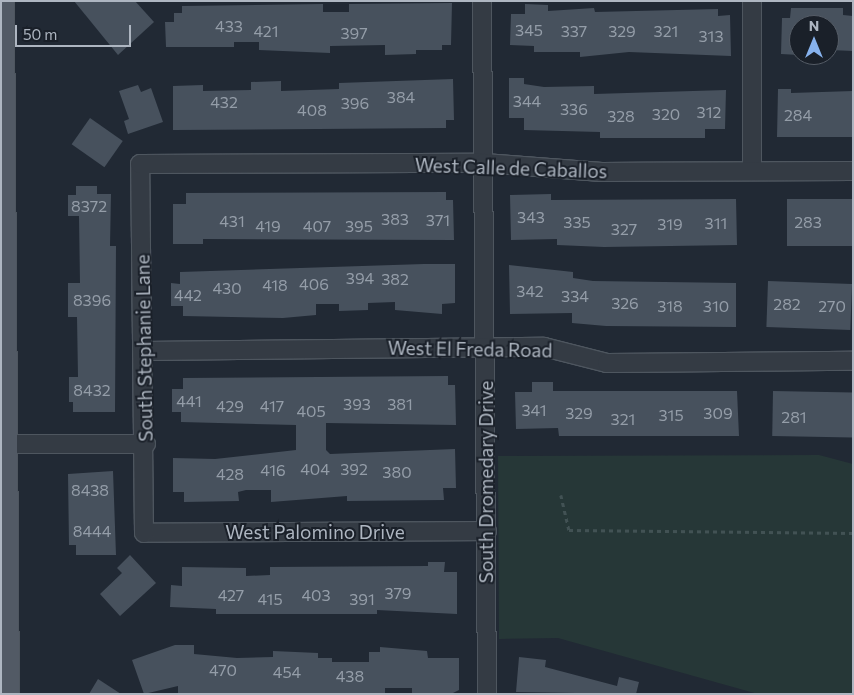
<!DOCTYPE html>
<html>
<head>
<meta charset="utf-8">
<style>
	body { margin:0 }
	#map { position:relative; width:854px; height:695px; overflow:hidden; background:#212934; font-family:Commissioner,sans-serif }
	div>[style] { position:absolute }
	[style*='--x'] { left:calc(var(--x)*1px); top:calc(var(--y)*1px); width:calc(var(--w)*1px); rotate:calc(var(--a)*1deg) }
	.green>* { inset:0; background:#263737 }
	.building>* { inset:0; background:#47515d; transform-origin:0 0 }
	.path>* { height:2.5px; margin-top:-1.25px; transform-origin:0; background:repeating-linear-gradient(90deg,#425254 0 4px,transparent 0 8px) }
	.roads { filter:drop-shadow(1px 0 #4e565f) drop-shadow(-1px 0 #4e565f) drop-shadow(0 1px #4e565f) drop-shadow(0 -1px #4e565f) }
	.minor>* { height:18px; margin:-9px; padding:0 9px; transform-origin:9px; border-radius:9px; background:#343b44 }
	.major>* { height:21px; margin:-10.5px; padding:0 10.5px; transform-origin:10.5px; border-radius:10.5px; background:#525a65 }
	span { translate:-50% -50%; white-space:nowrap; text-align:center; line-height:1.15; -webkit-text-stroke:4px #1a2029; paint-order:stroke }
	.number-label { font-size:16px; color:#949da8 }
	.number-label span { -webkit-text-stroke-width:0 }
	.street-label { font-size:19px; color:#aeb6c1 }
	.frame { position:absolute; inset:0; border:2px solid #aeb6c1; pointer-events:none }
	.north { position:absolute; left:789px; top:15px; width:50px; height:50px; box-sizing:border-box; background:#1a2029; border:1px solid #555c66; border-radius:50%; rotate:0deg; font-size:14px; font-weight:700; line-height:20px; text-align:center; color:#aeb6c1 }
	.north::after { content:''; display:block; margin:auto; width:18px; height:22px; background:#87b2ed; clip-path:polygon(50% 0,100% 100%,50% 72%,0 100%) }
	.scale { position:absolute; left:15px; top:25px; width:116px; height:22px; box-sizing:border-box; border:2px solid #aeb6c1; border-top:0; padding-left:6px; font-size:15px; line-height:18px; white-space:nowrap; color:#aeb6c1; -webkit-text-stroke:4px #1a2029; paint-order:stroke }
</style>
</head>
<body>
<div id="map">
	<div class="green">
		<i style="clip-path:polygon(819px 455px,853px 464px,853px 694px,758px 694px,558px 638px,499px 639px,498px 456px)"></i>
	</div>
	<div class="building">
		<i style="clip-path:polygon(74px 1px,135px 1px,154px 22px,118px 55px)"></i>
		<i style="clip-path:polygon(452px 3px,451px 45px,442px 45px,442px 50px,416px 50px,416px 54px,385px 55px,385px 45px,330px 46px,330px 53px,259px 50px,259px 42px,234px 42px,234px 47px,166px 47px,165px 22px,174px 22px,174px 13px,182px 13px,182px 6px,323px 4px,323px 12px,349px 12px,349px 4px)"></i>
		<i style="clip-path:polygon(525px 4px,548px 5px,548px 11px,594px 8px,595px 12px,718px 9px,718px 16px,730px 15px,731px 56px,629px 52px,580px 57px,580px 52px,534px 52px,534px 46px,510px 45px,511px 14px,525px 14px)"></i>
		<i style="clip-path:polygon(791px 8px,843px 8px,843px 15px,853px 16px,853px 51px,830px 50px,831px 25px,799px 25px,799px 55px,781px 54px,782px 18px,790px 18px)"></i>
		<i style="clip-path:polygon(509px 78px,524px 78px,524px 84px,544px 87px,594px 86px,594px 94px,726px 90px,725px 129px,705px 129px,705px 138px,600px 138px,600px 132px,524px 130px,524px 118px,509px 118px)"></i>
		<i style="clip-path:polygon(453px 79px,454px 120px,446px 120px,446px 128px,173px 130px,173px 86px,203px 85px,203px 91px,251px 90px,251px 82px,281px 81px,281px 91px,339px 89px,339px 83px)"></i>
		<i style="clip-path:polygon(138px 85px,141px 92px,151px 88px,163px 122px,128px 134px,124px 121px,129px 119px,119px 91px)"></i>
		<i style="clip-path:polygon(778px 89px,791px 89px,791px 93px,853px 91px,853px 137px,777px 137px)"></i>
		<i style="left:90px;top:118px;width:40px;height:32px;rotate:35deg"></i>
		<i style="clip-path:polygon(76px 186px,97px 186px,97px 194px,111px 194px,110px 246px,116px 246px,115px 412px,73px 412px,73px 402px,69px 402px,69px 377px,78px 377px,77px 317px,68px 317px,68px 283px,80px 283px,79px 216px,68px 216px,68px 195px,76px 195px)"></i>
		<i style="clip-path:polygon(446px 192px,446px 200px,453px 200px,454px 240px,203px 239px,203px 244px,173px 244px,173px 204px,186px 204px,186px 193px)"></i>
		<i style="clip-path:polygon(551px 194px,551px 200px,736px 199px,737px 245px,604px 247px,557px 245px,557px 239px,511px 240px,510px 195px)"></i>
		<i style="left:853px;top:199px;width:47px;height:66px;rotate:90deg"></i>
		<i style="clip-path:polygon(424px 264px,455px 264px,455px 303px,442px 304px,442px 314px,395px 310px,395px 302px,368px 303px,368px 310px,339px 311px,339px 304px,316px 304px,316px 315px,283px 318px,183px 316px,183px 306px,171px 306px,171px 283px,180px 284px,180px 272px)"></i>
		<i style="clip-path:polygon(509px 265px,573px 272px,573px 278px,593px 281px,736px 283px,736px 327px,606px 326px,572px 323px,572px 313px,510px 314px)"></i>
		<i style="left:768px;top:281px;width:84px;height:46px;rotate:2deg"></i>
		<i style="clip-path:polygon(448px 376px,448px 385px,455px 385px,456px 425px,326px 423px,326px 450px,330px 454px,455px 449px,456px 488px,443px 488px,444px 500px,347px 501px,347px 496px,271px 502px,271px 490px,246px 490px,238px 492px,239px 501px,184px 502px,184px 492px,173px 492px,173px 458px,215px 459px,296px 450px,296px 425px,181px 422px,181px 412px,172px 412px,172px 389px,183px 389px,183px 378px)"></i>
		<i style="clip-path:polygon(532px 382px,553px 382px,553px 391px,737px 391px,739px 436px,559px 436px,558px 428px,516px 429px,515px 392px,532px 392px)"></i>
		<i style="left:773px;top:391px;width:80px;height:45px;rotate:1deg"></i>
		<i style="clip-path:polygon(113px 471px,116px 555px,76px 555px,76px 545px,69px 545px,68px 474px)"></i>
		<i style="clip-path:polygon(130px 555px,156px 583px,120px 616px,100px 594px,122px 573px,117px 568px)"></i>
		<i style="clip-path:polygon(428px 562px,445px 562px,444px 572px,457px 572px,457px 614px,377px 610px,377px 614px,216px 614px,216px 609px,170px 607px,171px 585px,182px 586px,182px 567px,246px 568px,246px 576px,270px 575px,270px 567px,428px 566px)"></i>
		<i style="clip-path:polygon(175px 645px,194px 645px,194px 654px,237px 658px,273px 657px,273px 651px,318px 653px,318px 658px,332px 658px,332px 662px,369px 662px,369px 652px,380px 652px,380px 647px,427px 651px,428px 658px,459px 658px,459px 690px,451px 694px,412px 694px,412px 688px,385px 688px,385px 694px,210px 694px,178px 693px,178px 686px,144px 694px,132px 660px)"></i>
		<i style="clip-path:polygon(519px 657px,546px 660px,545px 667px,617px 686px,619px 677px,639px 682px,636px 694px,516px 692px)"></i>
		<i style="clip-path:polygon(98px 679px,121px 694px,89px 694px)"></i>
	</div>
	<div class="path">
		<i style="--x:561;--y:495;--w:36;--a:77"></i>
		<i style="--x:569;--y:530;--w:284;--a:0.6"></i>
	</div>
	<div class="roads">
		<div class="minor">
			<i style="--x:482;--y:1;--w:693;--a:89.59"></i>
			<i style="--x:752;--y:1;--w:170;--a:90"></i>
			<i style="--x:145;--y:351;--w:399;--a:-0.6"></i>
			<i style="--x:544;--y:347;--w:65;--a:14.3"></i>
			<i style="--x:607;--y:363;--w:246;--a:-0.5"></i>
			<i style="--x:6;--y:444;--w:140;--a:0"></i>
			<i style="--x:487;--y:531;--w:343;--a:179.7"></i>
			<i style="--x:144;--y:533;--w:369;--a:-90.6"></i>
			<i style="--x:140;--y:164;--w:344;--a:-0.2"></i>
			<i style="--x:484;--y:163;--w:118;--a:4.4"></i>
			<i style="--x:602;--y:172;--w:251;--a:-0.2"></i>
		</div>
		<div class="major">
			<i style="--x:3;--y:1;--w:693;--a:89.59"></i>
		</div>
	</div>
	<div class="number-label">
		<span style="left:229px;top:26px">433</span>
		<span style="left:529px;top:30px">345</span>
		<span style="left:266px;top:31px">421</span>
		<span style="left:574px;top:31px">337</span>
		<span style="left:622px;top:31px">329</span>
		<span style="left:666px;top:31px">321</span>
		<span style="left:354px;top:33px">397</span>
		<span style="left:711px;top:36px">313</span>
		<span style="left:401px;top:97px">384</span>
		<span style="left:527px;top:101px">344</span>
		<span style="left:224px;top:102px">432</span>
		<span style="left:355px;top:103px">396</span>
		<span style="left:574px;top:109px">336</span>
		<span style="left:312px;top:110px">408</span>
		<span style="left:709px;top:112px">312</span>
		<span style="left:666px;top:114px">320</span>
		<span style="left:798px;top:115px">284</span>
		<span style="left:621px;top:116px">328</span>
		<span style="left:89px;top:206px">8372</span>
		<span style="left:531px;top:217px">343</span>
		<span style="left:395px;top:219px">383</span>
		<span style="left:438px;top:220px">371</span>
		<span style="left:232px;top:221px">431</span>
		<span style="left:577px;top:222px">335</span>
		<span style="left:808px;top:222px">283</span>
		<span style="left:716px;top:223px">311</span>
		<span style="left:670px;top:224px">319</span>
		<span style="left:268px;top:226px">419</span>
		<span style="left:317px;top:226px">407</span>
		<span style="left:359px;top:226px">395</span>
		<span style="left:624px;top:229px">327</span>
		<span style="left:360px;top:278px">394</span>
		<span style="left:395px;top:279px">382</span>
		<span style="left:314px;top:284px">406</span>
		<span style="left:275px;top:285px">418</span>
		<span style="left:227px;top:288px">430</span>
		<span style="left:530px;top:291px">342</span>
		<span style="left:188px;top:295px">442</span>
		<span style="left:575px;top:296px">334</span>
		<span style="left:92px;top:300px">8396</span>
		<span style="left:625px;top:303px">326</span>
		<span style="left:787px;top:304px">282</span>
		<span style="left:670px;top:306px">318</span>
		<span style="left:716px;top:306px">310</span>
		<span style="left:832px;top:306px">270</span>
		<span style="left:92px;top:390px">8432</span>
		<span style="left:189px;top:401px">441</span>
		<span style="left:357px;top:404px">393</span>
		<span style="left:400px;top:404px">381</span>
		<span style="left:230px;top:406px">429</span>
		<span style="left:272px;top:406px">417</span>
		<span style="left:534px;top:410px">341</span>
		<span style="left:311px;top:411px">405</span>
		<span style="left:579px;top:413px">329</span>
		<span style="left:718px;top:413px">309</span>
		<span style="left:671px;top:415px">315</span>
		<span style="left:794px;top:417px">281</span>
		<span style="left:623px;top:419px">321</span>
		<span style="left:315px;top:469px">404</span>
		<span style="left:354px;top:469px">392</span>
		<span style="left:273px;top:470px">416</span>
		<span style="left:397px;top:472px">380</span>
		<span style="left:230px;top:474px">428</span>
		<span style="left:90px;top:490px">8438</span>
		<span style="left:92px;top:531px">8444</span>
		<span style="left:398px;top:593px">379</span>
		<span style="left:231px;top:595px">427</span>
		<span style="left:316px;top:595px">403</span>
		<span style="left:270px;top:599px">415</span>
		<span style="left:362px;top:599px">391</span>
		<span style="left:223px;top:670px">470</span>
		<span style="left:287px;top:672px">454</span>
		<span style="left:350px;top:676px">438</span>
	</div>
	<div class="street-label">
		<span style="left:511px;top:168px;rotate:2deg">West Calle de Caballos</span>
		<span style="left:144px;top:348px;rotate:-91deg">South Stephanie Lane</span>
		<span style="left:470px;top:349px;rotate:1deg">West El Freda Road</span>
		<span style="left:486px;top:482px;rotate:-90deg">South Dromedary Drive</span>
		<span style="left:315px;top:532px">West Palomino Drive</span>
	</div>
	<div class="frame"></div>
	<div class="north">N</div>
	<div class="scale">50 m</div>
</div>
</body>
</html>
